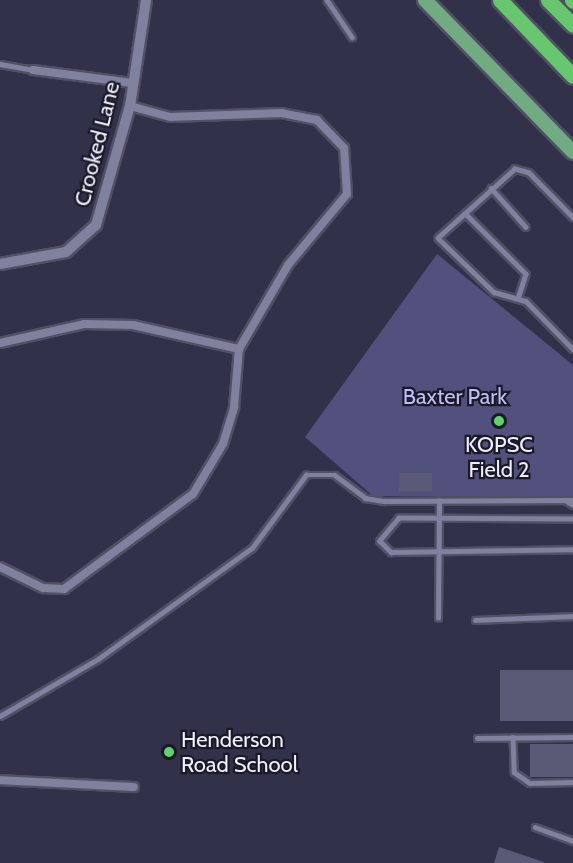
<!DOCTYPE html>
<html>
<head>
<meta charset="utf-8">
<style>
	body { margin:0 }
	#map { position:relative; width:573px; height:863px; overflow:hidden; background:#31314a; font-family:Cabin,sans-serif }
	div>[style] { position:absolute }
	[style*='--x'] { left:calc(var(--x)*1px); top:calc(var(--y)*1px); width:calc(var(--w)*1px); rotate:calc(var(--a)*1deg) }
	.green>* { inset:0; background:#52507d }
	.building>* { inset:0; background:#5a5a76; transform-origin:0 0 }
	.roads { filter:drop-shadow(2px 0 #515065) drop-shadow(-2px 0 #515065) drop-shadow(0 2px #515065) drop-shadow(0 -2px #515065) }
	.service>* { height:4.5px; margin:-2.25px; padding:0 2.25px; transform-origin:2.25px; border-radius:2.25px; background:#80819e }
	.minor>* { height:8px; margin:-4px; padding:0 4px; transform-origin:4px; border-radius:4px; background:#80819e }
	.tertiary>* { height:10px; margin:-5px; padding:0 5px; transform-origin:5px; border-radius:5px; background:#80819e }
	.primary>* { height:14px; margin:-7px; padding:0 7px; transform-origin:7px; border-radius:7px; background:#70ab82 }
	.motorway>* { height:15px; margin:-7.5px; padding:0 7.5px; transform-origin:7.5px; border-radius:7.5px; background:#66c76f }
	.dots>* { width:16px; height:16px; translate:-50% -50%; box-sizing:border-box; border:3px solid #1a1a26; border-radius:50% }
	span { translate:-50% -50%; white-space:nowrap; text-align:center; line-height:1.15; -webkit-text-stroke:4.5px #1a1a26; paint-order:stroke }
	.street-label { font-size:22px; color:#eef }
	.park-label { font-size:22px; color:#bebdfb }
	.poi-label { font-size:22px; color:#eef }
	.left { translate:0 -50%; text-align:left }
</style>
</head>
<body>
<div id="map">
	<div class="green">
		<i style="clip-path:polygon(437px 254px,573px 365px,573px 497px,373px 496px,305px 437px)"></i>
	</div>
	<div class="building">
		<i style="left:399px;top:473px;width:33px;height:18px"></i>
		<i style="left:500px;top:670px;width:73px;height:51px"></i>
		<i style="left:573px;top:744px;width:33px;height:43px;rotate:90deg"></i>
		<i style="clip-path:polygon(499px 847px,544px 862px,544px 863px,494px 863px)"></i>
	</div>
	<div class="roads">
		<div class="service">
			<i style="--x:327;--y:0;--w:45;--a:56"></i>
			<i style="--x:0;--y:64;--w:34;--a:10"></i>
			<i style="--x:491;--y:188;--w:52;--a:48.1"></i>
			<i style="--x:465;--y:213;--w:86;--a:45"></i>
			<i style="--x:526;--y:274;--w:26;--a:108"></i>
			<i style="--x:573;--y:218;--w:63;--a:-134.4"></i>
			<i style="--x:529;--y:173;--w:15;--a:-164"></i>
			<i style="--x:515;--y:169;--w:103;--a:138.1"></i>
			<i style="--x:438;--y:238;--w:78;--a:44"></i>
			<i style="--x:494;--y:292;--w:33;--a:16"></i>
			<i style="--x:526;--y:301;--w:67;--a:45.6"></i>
			<i style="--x:565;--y:500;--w:9;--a:32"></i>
			<i style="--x:573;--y:519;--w:174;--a:-179.7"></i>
			<i style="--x:399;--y:518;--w:30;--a:130"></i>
			<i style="--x:380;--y:541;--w:16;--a:45"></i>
			<i style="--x:391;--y:552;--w:182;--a:-0.9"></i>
			<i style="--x:438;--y:618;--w:117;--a:-89.5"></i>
			<i style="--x:475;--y:620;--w:98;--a:-2.3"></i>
			<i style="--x:0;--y:716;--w:113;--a:-30.2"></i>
			<i style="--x:98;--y:659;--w:190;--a:-35.8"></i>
			<i style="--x:252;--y:548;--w:91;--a:-53.5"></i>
			<i style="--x:306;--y:475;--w:29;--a:0"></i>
			<i style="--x:335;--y:475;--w:38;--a:37"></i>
			<i style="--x:365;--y:498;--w:20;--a:9"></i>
			<i style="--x:385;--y:501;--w:188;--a:-0.3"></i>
			<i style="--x:513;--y:737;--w:35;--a:88"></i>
			<i style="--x:514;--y:772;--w:19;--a:35"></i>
			<i style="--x:530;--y:783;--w:43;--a:-1.3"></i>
			<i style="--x:477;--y:738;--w:96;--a:-0.6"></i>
			<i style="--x:535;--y:827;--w:40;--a:20.2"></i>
		</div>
		<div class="minor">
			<i style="--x:33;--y:70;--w:100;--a:7.5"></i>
			<i style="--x:0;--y:343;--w:86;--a:-12.7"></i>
			<i style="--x:84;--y:324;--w:49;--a:1.2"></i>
			<i style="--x:133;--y:325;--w:109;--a:12.8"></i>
			<i style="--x:0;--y:567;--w:48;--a:26"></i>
			<i style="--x:43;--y:588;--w:21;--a:3"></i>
			<i style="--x:64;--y:589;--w:160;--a:-36.4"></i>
			<i style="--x:193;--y:494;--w:58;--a:-59"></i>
			<i style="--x:223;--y:444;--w:39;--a:-73"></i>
			<i style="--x:234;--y:407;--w:58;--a:-85.1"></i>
			<i style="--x:239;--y:349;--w:97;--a:-59.7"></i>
			<i style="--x:288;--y:265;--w:92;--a:-50.3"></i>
			<i style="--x:347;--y:194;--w:46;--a:-93.7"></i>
			<i style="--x:344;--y:148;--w:39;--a:-134"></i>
			<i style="--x:317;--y:120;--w:36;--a:-169"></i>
			<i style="--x:282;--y:113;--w:112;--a:178"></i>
			<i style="--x:170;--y:117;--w:41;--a:-164.6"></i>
			<i style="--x:0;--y:780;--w:134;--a:3"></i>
		</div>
		<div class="tertiary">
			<i style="--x:0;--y:264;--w:67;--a:-10.3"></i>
			<i style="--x:66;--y:252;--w:40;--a:-42"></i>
			<i style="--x:96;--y:225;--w:124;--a:-74.1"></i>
			<i style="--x:130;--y:106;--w:107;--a:-81.4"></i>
		</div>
		<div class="primary">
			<i style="--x:425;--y:0;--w:212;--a:45.8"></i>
		</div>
		<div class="motorway">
			<i style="--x:500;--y:0;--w:105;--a:46.2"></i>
			<i style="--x:548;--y:0;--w:35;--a:45"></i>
			<i style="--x:572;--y:0;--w:1;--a:45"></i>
		</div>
	</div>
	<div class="dots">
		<i style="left:499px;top:421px;background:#5ed56c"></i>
		<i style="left:169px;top:752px;background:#5ed56c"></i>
	</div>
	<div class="street-label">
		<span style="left:97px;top:144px;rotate:-76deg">Crooked Lane</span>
	</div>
	<div class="park-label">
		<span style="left:455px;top:397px">Baxter Park</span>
	</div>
	<div class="poi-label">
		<span style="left:499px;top:457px">KOPSC<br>Field 2</span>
		<span class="left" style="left:181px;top:752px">Henderson<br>Road School</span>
	</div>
</div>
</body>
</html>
